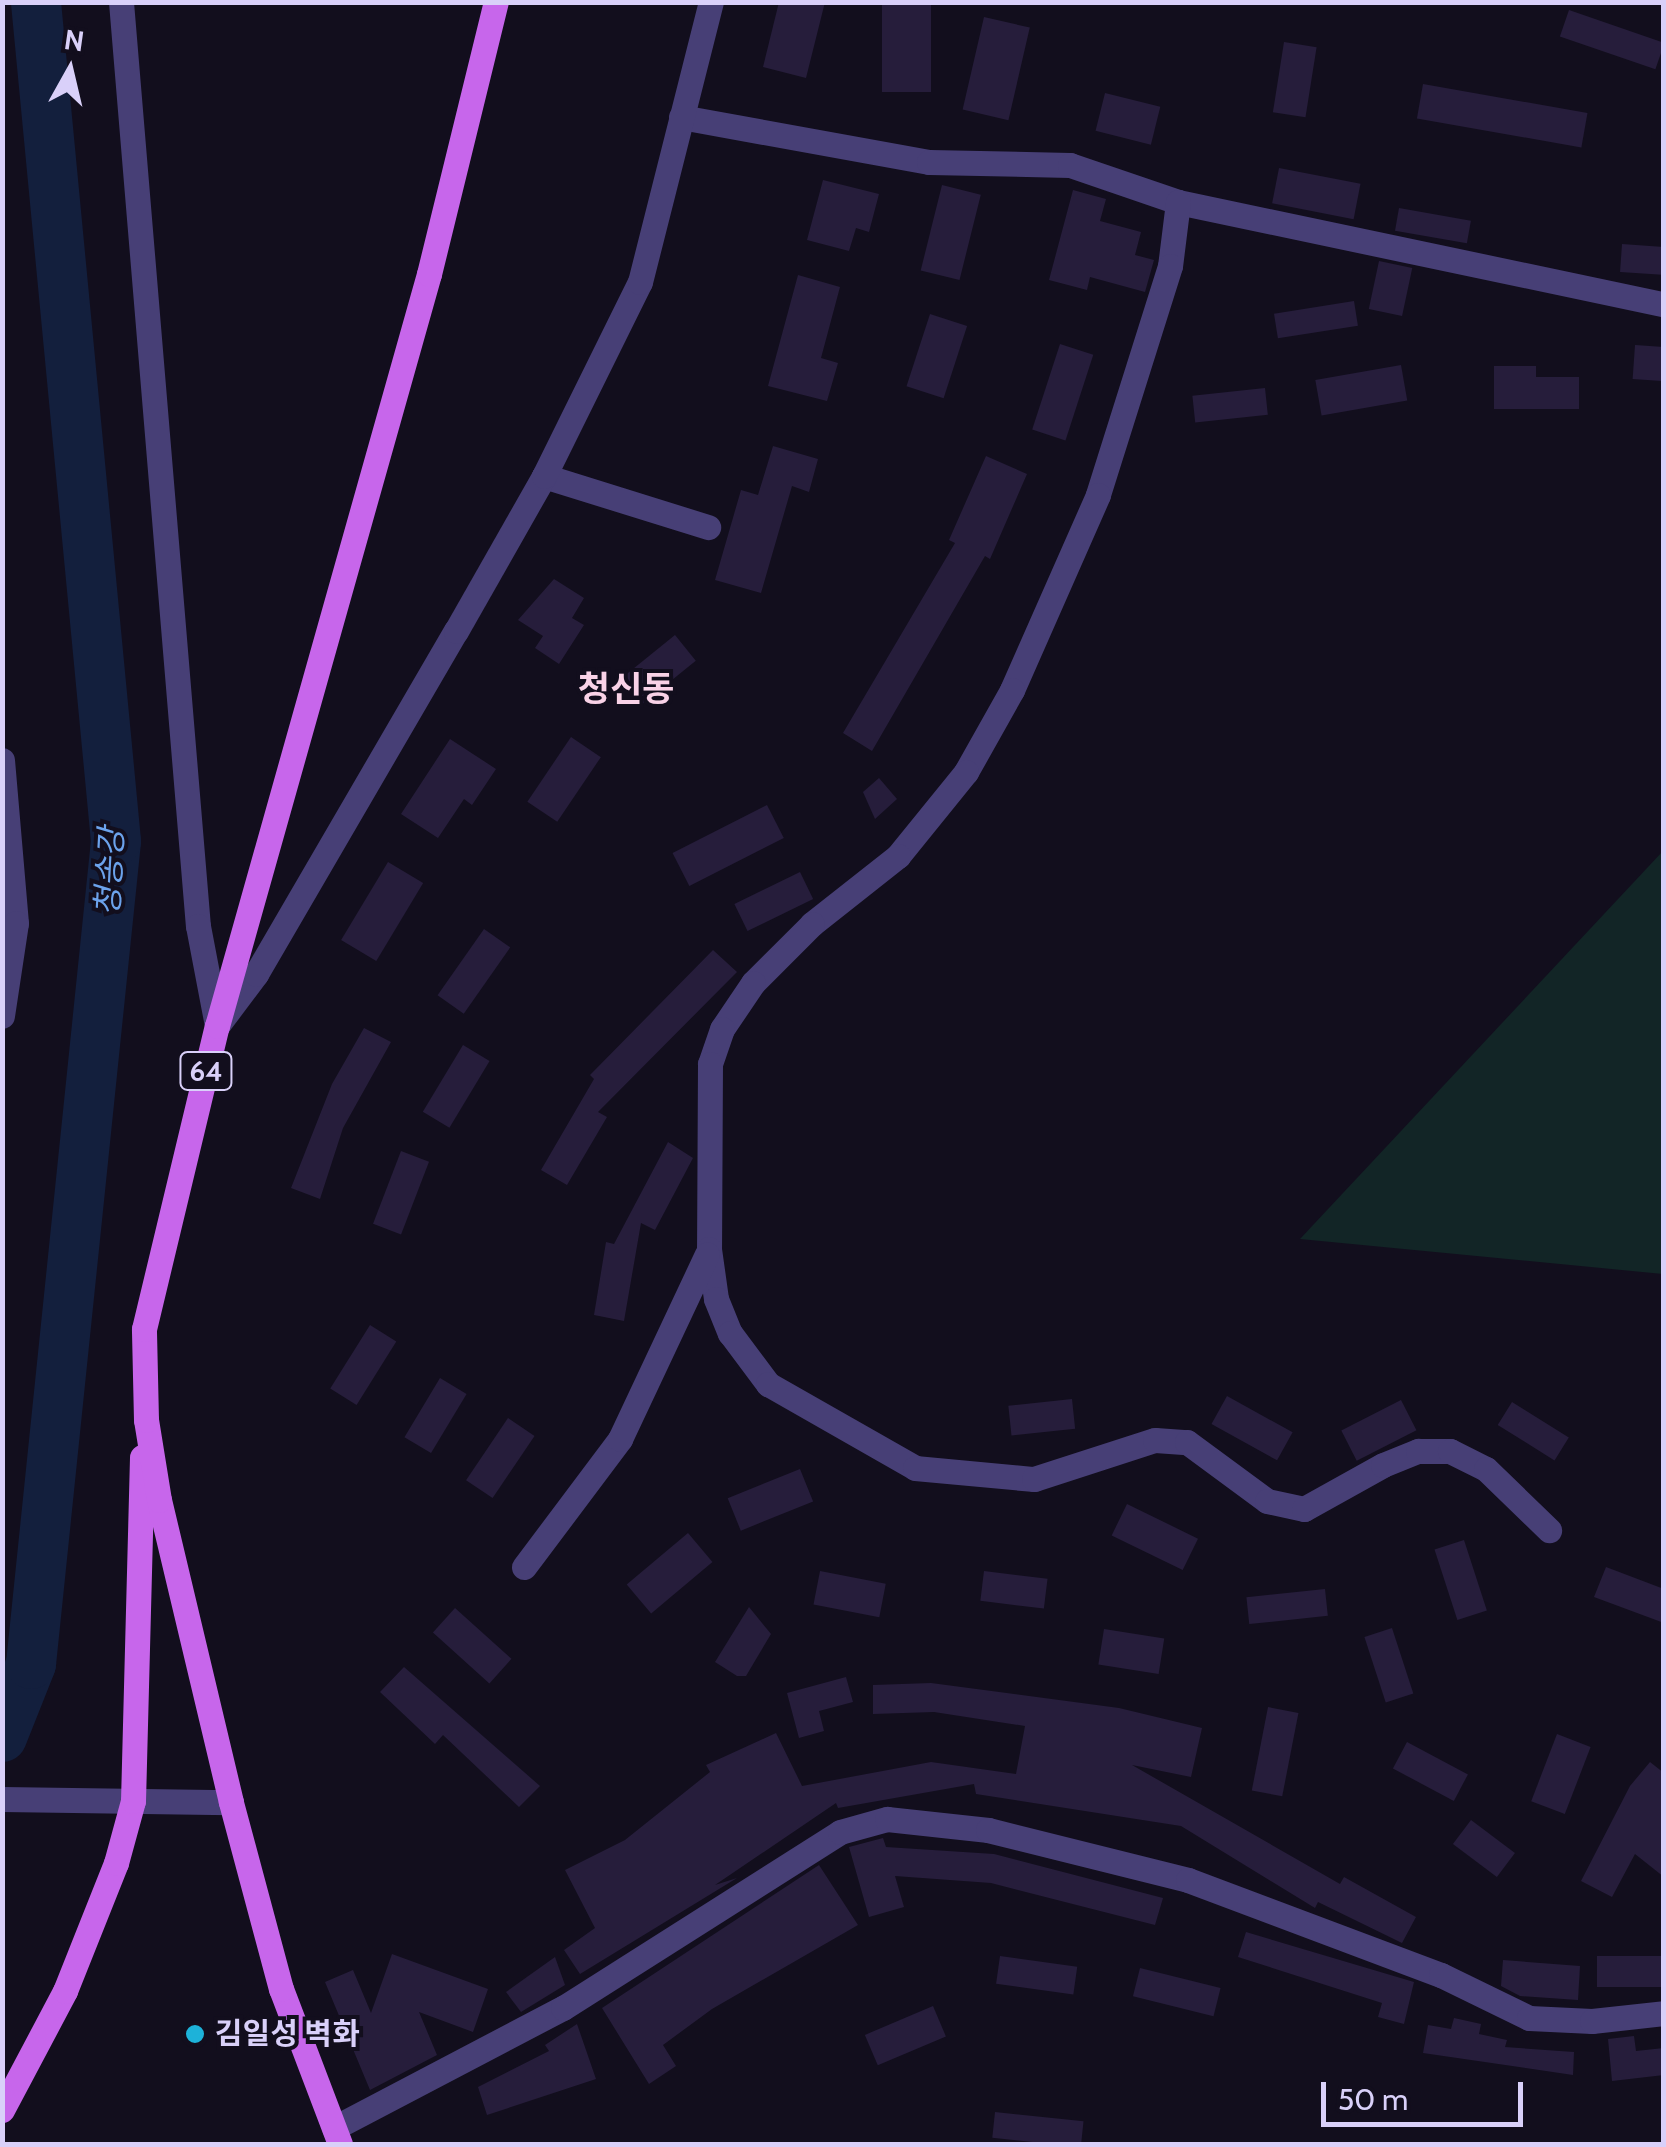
<!DOCTYPE html>
<html>
<head>
<meta charset="utf-8">
<style>
	body { margin:0 }
	#map { position:relative; width:1666px; height:2147px; overflow:hidden; background:#120e1d; font-family:Cabin,"Noto Sans KR",sans-serif }
	div>[style] { position:absolute }
	[style*='--x'] { left:calc(var(--x)*1px); top:calc(var(--y)*1px); width:calc(var(--w)*1px); rotate:calc(var(--a)*1deg) }
	.green>* { inset:0; background:#122526 }
	.river>* { height:50px; margin:-25px; padding:0 25px; transform-origin:25px; border-radius:25px; background:#131f3d }
	.building>* { inset:0; background:#261d3b; transform-origin:0 0 }
	.minor>* { height:25px; margin:-12.5px; padding:0 12.5px; transform-origin:12.5px; border-radius:12.5px; background:#473f76 }
	.major>* { height:25px; margin:-12.5px; padding:0 12.5px; transform-origin:12.5px; border-radius:12.5px; background:#c766eb }
	.dots>* { width:28px; height:28px; translate:-50% -50%; box-sizing:border-box; border:5px solid #120e1d; border-radius:50% }
	span { translate:-50% -50%; white-space:nowrap; text-align:center; line-height:1.15; -webkit-text-stroke:8px #120e1d; paint-order:stroke }
	.shield-label span { padding:2px 8px; background:#120e1d; border:2px solid; border-radius:8px; -webkit-text-stroke-width:0 }
	.shield-label { font-size:28px; color:#d9d0f9; font-weight:700 }
	.poi-label { font-size:30px; color:#d9d0f9; font-weight:700 }
	.left { translate:0 -50%; text-align:left }
	.water-label { font-size:32px; color:#6ca3ec; font-style:italic }
	.quarter-label { font-size:35px; color:#f9d2e7; font-weight:700 }
	.frame { position:absolute; inset:0; border:5px solid #d9d0f9; pointer-events:none }
	.north { position:absolute; left:20px; top:20px; width:100px; height:100px; -webkit-text-stroke:8px #120e1d; paint-order:stroke; rotate:8deg; font-size:28px; font-weight:700; line-height:40px; text-align:center; color:#d9d0f9 }
	.north::after { content:''; display:block; margin:auto; width:35px; height:45px; background:#d9d0f9; clip-path:polygon(50% 0,100% 100%,50% 72%,0 100%) }
	.scale { position:absolute; left:1321px; top:2082px; width:202px; height:45px; box-sizing:border-box; border:5px solid #d9d0f9; border-top:0; padding-left:12px; font-size:30px; line-height:35px; white-space:nowrap; color:#d9d0f9; -webkit-text-stroke:8px #120e1d; paint-order:stroke }
</style>
</head>
<body>
<div id="map">
	<div class="green">
		<i style="clip-path:polygon(1663px 851px,1663px 1274px,1300px 1239px)"></i>
	</div>
	<div class="river">
		<i style="--x:2;--y:1737;--w:79;--a:-68.3"></i>
		<i style="--x:31;--y:1664;--w:827;--a:-84.1"></i>
		<i style="--x:116;--y:841;--w:843;--a:-95.45"></i>
	</div>
	<div class="building">
		<i style="clip-path:polygon(779px 2px,825px 2px,806px 78px,763px 67px)"></i>
		<i style="left:882px;top:2px;width:49px;height:90px"></i>
		<i style="left:1569px;top:10px;width:101px;height:28px;rotate:19deg"></i>
		<i style="left:984px;top:17px;width:47px;height:95px;rotate:13deg"></i>
		<i style="left:1284px;top:42px;width:33px;height:71px;rotate:9deg"></i>
		<i style="left:1423px;top:84px;width:167px;height:35px;rotate:10deg"></i>
		<i style="left:1105px;top:93px;width:57px;height:39px;rotate:14deg"></i>
		<i style="left:1279px;top:168px;width:83px;height:36px;rotate:11deg"></i>
		<i style="clip-path:polygon(823px 180px,879px 194px,869px 232px,856px 228px,849px 251px,807px 240px)"></i>
		<i style="left:942px;top:185px;width:40px;height:88px;rotate:14deg"></i>
		<i style="clip-path:polygon(1073px 190px,1106px 199px,1100px 221px,1141px 232px,1135px 255px,1154px 260px,1145px 292px,1090px 277px,1087px 290px,1049px 280px)"></i>
		<i style="left:1399px;top:208px;width:73px;height:23px;rotate:10deg"></i>
		<i style="left:1622px;top:244px;width:42px;height:28px;rotate:4deg"></i>
		<i style="left:1379px;top:261px;width:34px;height:49px;rotate:12deg"></i>
		<i style="clip-path:polygon(798px 275px,840px 287px,821px 358px,838px 363px,827px 401px,768px 386px)"></i>
		<i style="left:1354px;top:301px;width:25px;height:81px;rotate:81deg"></i>
		<i style="left:930px;top:314px;width:39px;height:76px;rotate:18deg"></i>
		<i style="left:1060px;top:344px;width:35px;height:90px;rotate:18deg"></i>
		<i style="left:1635px;top:345px;width:29px;height:34px;rotate:4deg"></i>
		<i style="left:1401px;top:365px;width:36px;height:87px;rotate:80deg"></i>
		<i style="clip-path:polygon(1494px 366px,1536px 366px,1536px 377px,1579px 377px,1579px 409px,1494px 409px)"></i>
		<i style="left:1265px;top:388px;width:27px;height:73px;rotate:84deg"></i>
		<i style="clip-path:polygon(773px 446px,818px 459px,809px 492px,792px 486px,761px 593px,715px 580px,741px 490px,758px 495px)"></i>
		<i style="clip-path:polygon(986px 456px,1027px 474px,990px 559px,985px 556px,872px 751px,843px 733px,955px 543px,949px 540px)"></i>
		<i style="clip-path:polygon(554px 579px,584px 598px,572px 618px,584px 625px,559px 664px,535px 648px,543px 636px,518px 620px)"></i>
		<i style="left:675px;top:635px;width:33px;height:70px;rotate:51deg"></i>
		<i style="left:571px;top:737px;width:36px;height:78px;rotate:34deg"></i>
		<i style="clip-path:polygon(450px 739px,496px 769px,472px 805px,464px 799px,438px 838px,401px 814px)"></i>
		<i style="clip-path:polygon(879px 778px,897px 799px,875px 819px,863px 792px)"></i>
		<i style="left:767px;top:805px;width:37px;height:106px;rotate:63deg"></i>
		<i style="left:388px;top:862px;width:41px;height:91px;rotate:31deg"></i>
		<i style="left:800px;top:872px;width:30px;height:73px;rotate:64deg"></i>
		<i style="left:484px;top:929px;width:32px;height:81px;rotate:35deg"></i>
		<i style="clip-path:polygon(713px 950px,737px 972px,598px 1112px,607px 1117px,567px 1185px,541px 1170px,594px 1079px,590px 1075px)"></i>
		<i style="clip-path:polygon(364px 1028px,391px 1042px,343px 1128px,320px 1199px,291px 1188px,332px 1084px)"></i>
		<i style="left:463px;top:1045px;width:31px;height:78px;rotate:31deg"></i>
		<i style="clip-path:polygon(668px 1142px,693px 1158px,655px 1230px,641px 1223px,624px 1321px,594px 1315px,606px 1242px,614px 1244px)"></i>
		<i style="left:401px;top:1151px;width:30px;height:78px;rotate:21deg"></i>
		<i style="left:370px;top:1325px;width:31px;height:75px;rotate:32deg"></i>
		<i style="left:440px;top:1378px;width:31px;height:69px;rotate:31deg"></i>
		<i style="left:1227px;top:1396px;width:75px;height:32px;rotate:29deg"></i>
		<i style="left:1072px;top:1399px;width:30px;height:64px;rotate:84deg"></i>
		<i style="left:1401px;top:1400px;width:34px;height:67px;rotate:63deg"></i>
		<i style="left:1512px;top:1402px;width:67px;height:27px;rotate:32deg"></i>
		<i style="left:508px;top:1418px;width:32px;height:75px;rotate:34deg"></i>
		<i style="left:800px;top:1469px;width:35px;height:78px;rotate:68deg"></i>
		<i style="left:1127px;top:1504px;width:79px;height:35px;rotate:26deg"></i>
		<i style="left:688px;top:1533px;width:38px;height:80px;rotate:50deg"></i>
		<i style="left:1464px;top:1540px;width:74px;height:31px;rotate:72deg"></i>
		<i style="clip-path:polygon(1606px 1567px,1664px 1589px,1664px 1623px,1594px 1597px)"></i>
		<i style="left:820px;top:1571px;width:67px;height:34px;rotate:11deg"></i>
		<i style="left:984px;top:1571px;width:64px;height:30px;rotate:7deg"></i>
		<i style="left:1325px;top:1589px;width:27px;height:79px;rotate:84deg"></i>
		<i style="clip-path:polygon(749px 1607px,771px 1634px,746px 1676px,737px 1676px,715px 1662px)"></i>
		<i style="left:455px;top:1608px;width:76px;height:33px;rotate:42deg"></i>
		<i style="left:1392px;top:1628px;width:69px;height:29px;rotate:72deg"></i>
		<i style="left:1104px;top:1629px;width:61px;height:36px;rotate:9deg"></i>
		<i style="clip-path:polygon(404px 1667px,540px 1786px,519px 1807px,443px 1735px,435px 1744px,380px 1692px)"></i>
		<i style="clip-path:polygon(846px 1677px,853px 1702px,819px 1711px,824px 1731px,799px 1738px,787px 1693px)"></i>
		<i style="clip-path:polygon(931px 1683px,1119px 1708px,1202px 1728px,1191px 1777px,1132px 1765px,1340px 1884px,1344px 1877px,1416px 1917px,1402px 1943px,1318px 1902px,1315px 1908px,1181px 1826px,976px 1794px,974px 1784px,838px 1808px,836px 1803px,715px 1885px,737px 1878px,580px 1974px,564px 1950px,595px 1928px,565px 1870px,625px 1840px,710px 1772px,706px 1765px,776px 1733px,802px 1786px,931px 1762px,1016px 1774px,1025px 1726px,934px 1712px,873px 1714px,873px 1685px)"></i>
		<i style="left:1268px;top:1707px;width:31px;height:85px;rotate:11deg"></i>
		<i style="left:1557px;top:1734px;width:36px;height:72px;rotate:21deg"></i>
		<i style="left:1407px;top:1742px;width:69px;height:30px;rotate:28deg"></i>
		<i style="clip-path:polygon(1650px 1762px,1664px 1773px,1664px 1877px,1635px 1854px,1612px 1897px,1581px 1881px,1630px 1786px)"></i>
		<i style="left:1471px;top:1820px;width:55px;height:30px;rotate:37deg"></i>
		<i style="clip-path:polygon(883px 1838px,886px 1847px,994px 1854px,1163px 1898px,1155px 1925px,991px 1883px,895px 1876px,904px 1907px,869px 1917px,849px 1847px)"></i>
		<i style="clip-path:polygon(819px 1865px,858px 1925px,712px 2009px,663px 2045px,676px 2066px,649px 2084px,602px 2008px)"></i>
		<i style="clip-path:polygon(1246px 1932px,1414px 1982px,1404px 2024px,1378px 2017px,1382px 2003px,1238px 1957px)"></i>
		<i style="clip-path:polygon(392px 1954px,488px 1989px,473px 2032px,419px 2012px,437px 2055px,370px 2090px,325px 1982px,353px 1970px,371px 2013px)"></i>
		<i style="left:1000px;top:1956px;width:78px;height:28px;rotate:8deg"></i>
		<i style="left:1664px;top:1956px;width:31px;height:67px;rotate:90deg"></i>
		<i style="clip-path:polygon(555px 1957px,565px 1985px,521px 2012px,506px 1992px)"></i>
		<i style="clip-path:polygon(1503px 1960px,1580px 1966px,1578px 2000px,1520px 1996px,1501px 1986px)"></i>
		<i style="left:1140px;top:1968px;width:83px;height:29px;rotate:14deg"></i>
		<i style="left:933px;top:2006px;width:33px;height:74px;rotate:67deg"></i>
		<i style="clip-path:polygon(1454px 2018px,1481px 2024px,1479px 2034px,1507px 2040px,1505px 2047px,1574px 2052px,1573px 2075px,1423px 2053px,1428px 2025px,1451px 2029px)"></i>
		<i style="clip-path:polygon(577px 2024px,596px 2079px,487px 2115px,478px 2087px,549px 2051px,545px 2045px)"></i>
		<i style="clip-path:polygon(1634px 2036px,1636px 2051px,1664px 2048px,1664px 2075px,1612px 2081px,1608px 2039px)"></i>
		<i style="left:995px;top:2112px;width:89px;height:26px;rotate:6deg"></i>
	</div>
	<div class="minor">
		<i style="--x:121;--y:2;--w:927;--a:85.24"></i>
		<i style="--x:198;--y:926;--w:102;--a:79.2"></i>
		<i style="--x:681;--y:117;--w:252;--a:10.3"></i>
		<i style="--x:929;--y:162;--w:141;--a:1.2"></i>
		<i style="--x:1070;--y:165;--w:114;--a:18.9"></i>
		<i style="--x:1178;--y:202;--w:497;--a:11.9"></i>
		<i style="--x:1178;--y:202;--w:64;--a:97.1"></i>
		<i style="--x:1170;--y:266;--w:240;--a:107.5"></i>
		<i style="--x:1098;--y:495;--w:213;--a:113.8"></i>
		<i style="--x:1012;--y:690;--w:94;--a:119.3"></i>
		<i style="--x:966;--y:772;--w:108;--a:129"></i>
		<i style="--x:898;--y:856;--w:110;--a:141.7"></i>
		<i style="--x:812;--y:924;--w:83;--a:135"></i>
		<i style="--x:753;--y:983;--w:55;--a:124"></i>
		<i style="--x:722;--y:1029;--w:37;--a:109"></i>
		<i style="--x:710;--y:1064;--w:185;--a:90.3"></i>
		<i style="--x:709;--y:1249;--w:50;--a:82"></i>
		<i style="--x:716;--y:1299;--w:37;--a:68"></i>
		<i style="--x:730;--y:1333;--w:64;--a:53.3"></i>
		<i style="--x:768;--y:1384;--w:169;--a:29.7"></i>
		<i style="--x:915;--y:1468;--w:120;--a:5.3"></i>
		<i style="--x:1034;--y:1479;--w:127;--a:-17.9"></i>
		<i style="--x:1155;--y:1440;--w:32;--a:4"></i>
		<i style="--x:1187;--y:1442;--w:99;--a:36.4"></i>
		<i style="--x:1267;--y:1501;--w:38;--a:12"></i>
		<i style="--x:1304;--y:1509;--w:90;--a:-29.1"></i>
		<i style="--x:1383;--y:1465;--w:38;--a:-22"></i>
		<i style="--x:1418;--y:1451;--w:32;--a:0"></i>
		<i style="--x:1450;--y:1451;--w:40;--a:26.6"></i>
		<i style="--x:1486;--y:1469;--w:88;--a:44.1"></i>
		<i style="--x:544;--y:476;--w:172;--a:17.3"></i>
		<i style="--x:2;--y:760;--w:164;--a:85.1"></i>
		<i style="--x:16;--y:923;--w:94;--a:98.6"></i>
		<i style="--x:217;--y:1026;--w:65;--a:-53.1"></i>
		<i style="--x:256;--y:974;--w:397;--a:-59.8"></i>
		<i style="--x:456;--y:631;--w:178;--a:-60.4"></i>
		<i style="--x:544;--y:476;--w:216;--a:-63.7"></i>
		<i style="--x:640;--y:282;--w:289;--a:-75.8"></i>
		<i style="--x:524;--y:1567;--w:160;--a:-53.1"></i>
		<i style="--x:620;--y:1439;--w:204;--a:-64.8"></i>
		<i style="--x:2;--y:1799;--w:229;--a:0.8"></i>
		<i style="--x:334;--y:2128;--w:259;--a:-27.7"></i>
		<i style="--x:563;--y:2008;--w:328;--a:-32.4"></i>
		<i style="--x:840;--y:1832;--w:49;--a:-15.5"></i>
		<i style="--x:887;--y:1819;--w:102;--a:6.2"></i>
		<i style="--x:988;--y:1830;--w:206;--a:14"></i>
		<i style="--x:1188;--y:1880;--w:270;--a:20.6"></i>
		<i style="--x:1441;--y:1975;--w:98;--a:26"></i>
		<i style="--x:1529;--y:2018;--w:63;--a:2.7"></i>
		<i style="--x:1592;--y:2021;--w:72;--a:-6.3"></i>
	</div>
	<div class="major">
		<i style="--x:2;--y:2110;--w:135;--a:-62.1"></i>
		<i style="--x:65;--y:1991;--w:138;--a:-68.3"></i>
		<i style="--x:116;--y:1863;--w:64;--a:-74.7"></i>
		<i style="--x:133;--y:1801;--w:344;--a:-88.5"></i>
		<i style="--x:340;--y:2144;--w:166;--a:-110.8"></i>
		<i style="--x:281;--y:1989;--w:194;--a:-105"></i>
		<i style="--x:231;--y:1802;--w:310;--a:-103.4"></i>
		<i style="--x:159;--y:1500;--w:81;--a:-99.2"></i>
		<i style="--x:146;--y:1420;--w:91;--a:-91.3"></i>
		<i style="--x:144;--y:1329;--w:312;--a:-76.5"></i>
		<i style="--x:217;--y:1026;--w:781;--a:-74.26"></i>
		<i style="--x:429;--y:274;--w:280;--a:-76.2"></i>
	</div>
	<div class="dots">
		<i style="left:195px;top:2034px;background:#1db2d9"></i>
	</div>
	<div class="shield-label">
		<span style="left:206px;top:1071px">64</span>
	</div>
	<div class="poi-label">
		<span class="left" style="left:215px;top:2034px">김일성 벽화</span>
	</div>
	<div class="water-label">
		<span style="left:110px;top:872px;rotate:-87deg">청송강</span>
	</div>
	<div class="quarter-label">
		<span style="left:626px;top:689px">청신동</span>
	</div>
	<div class="frame"></div>
	<div class="north">N</div>
	<div class="scale">50 m</div>
</div>
</body>
</html>
